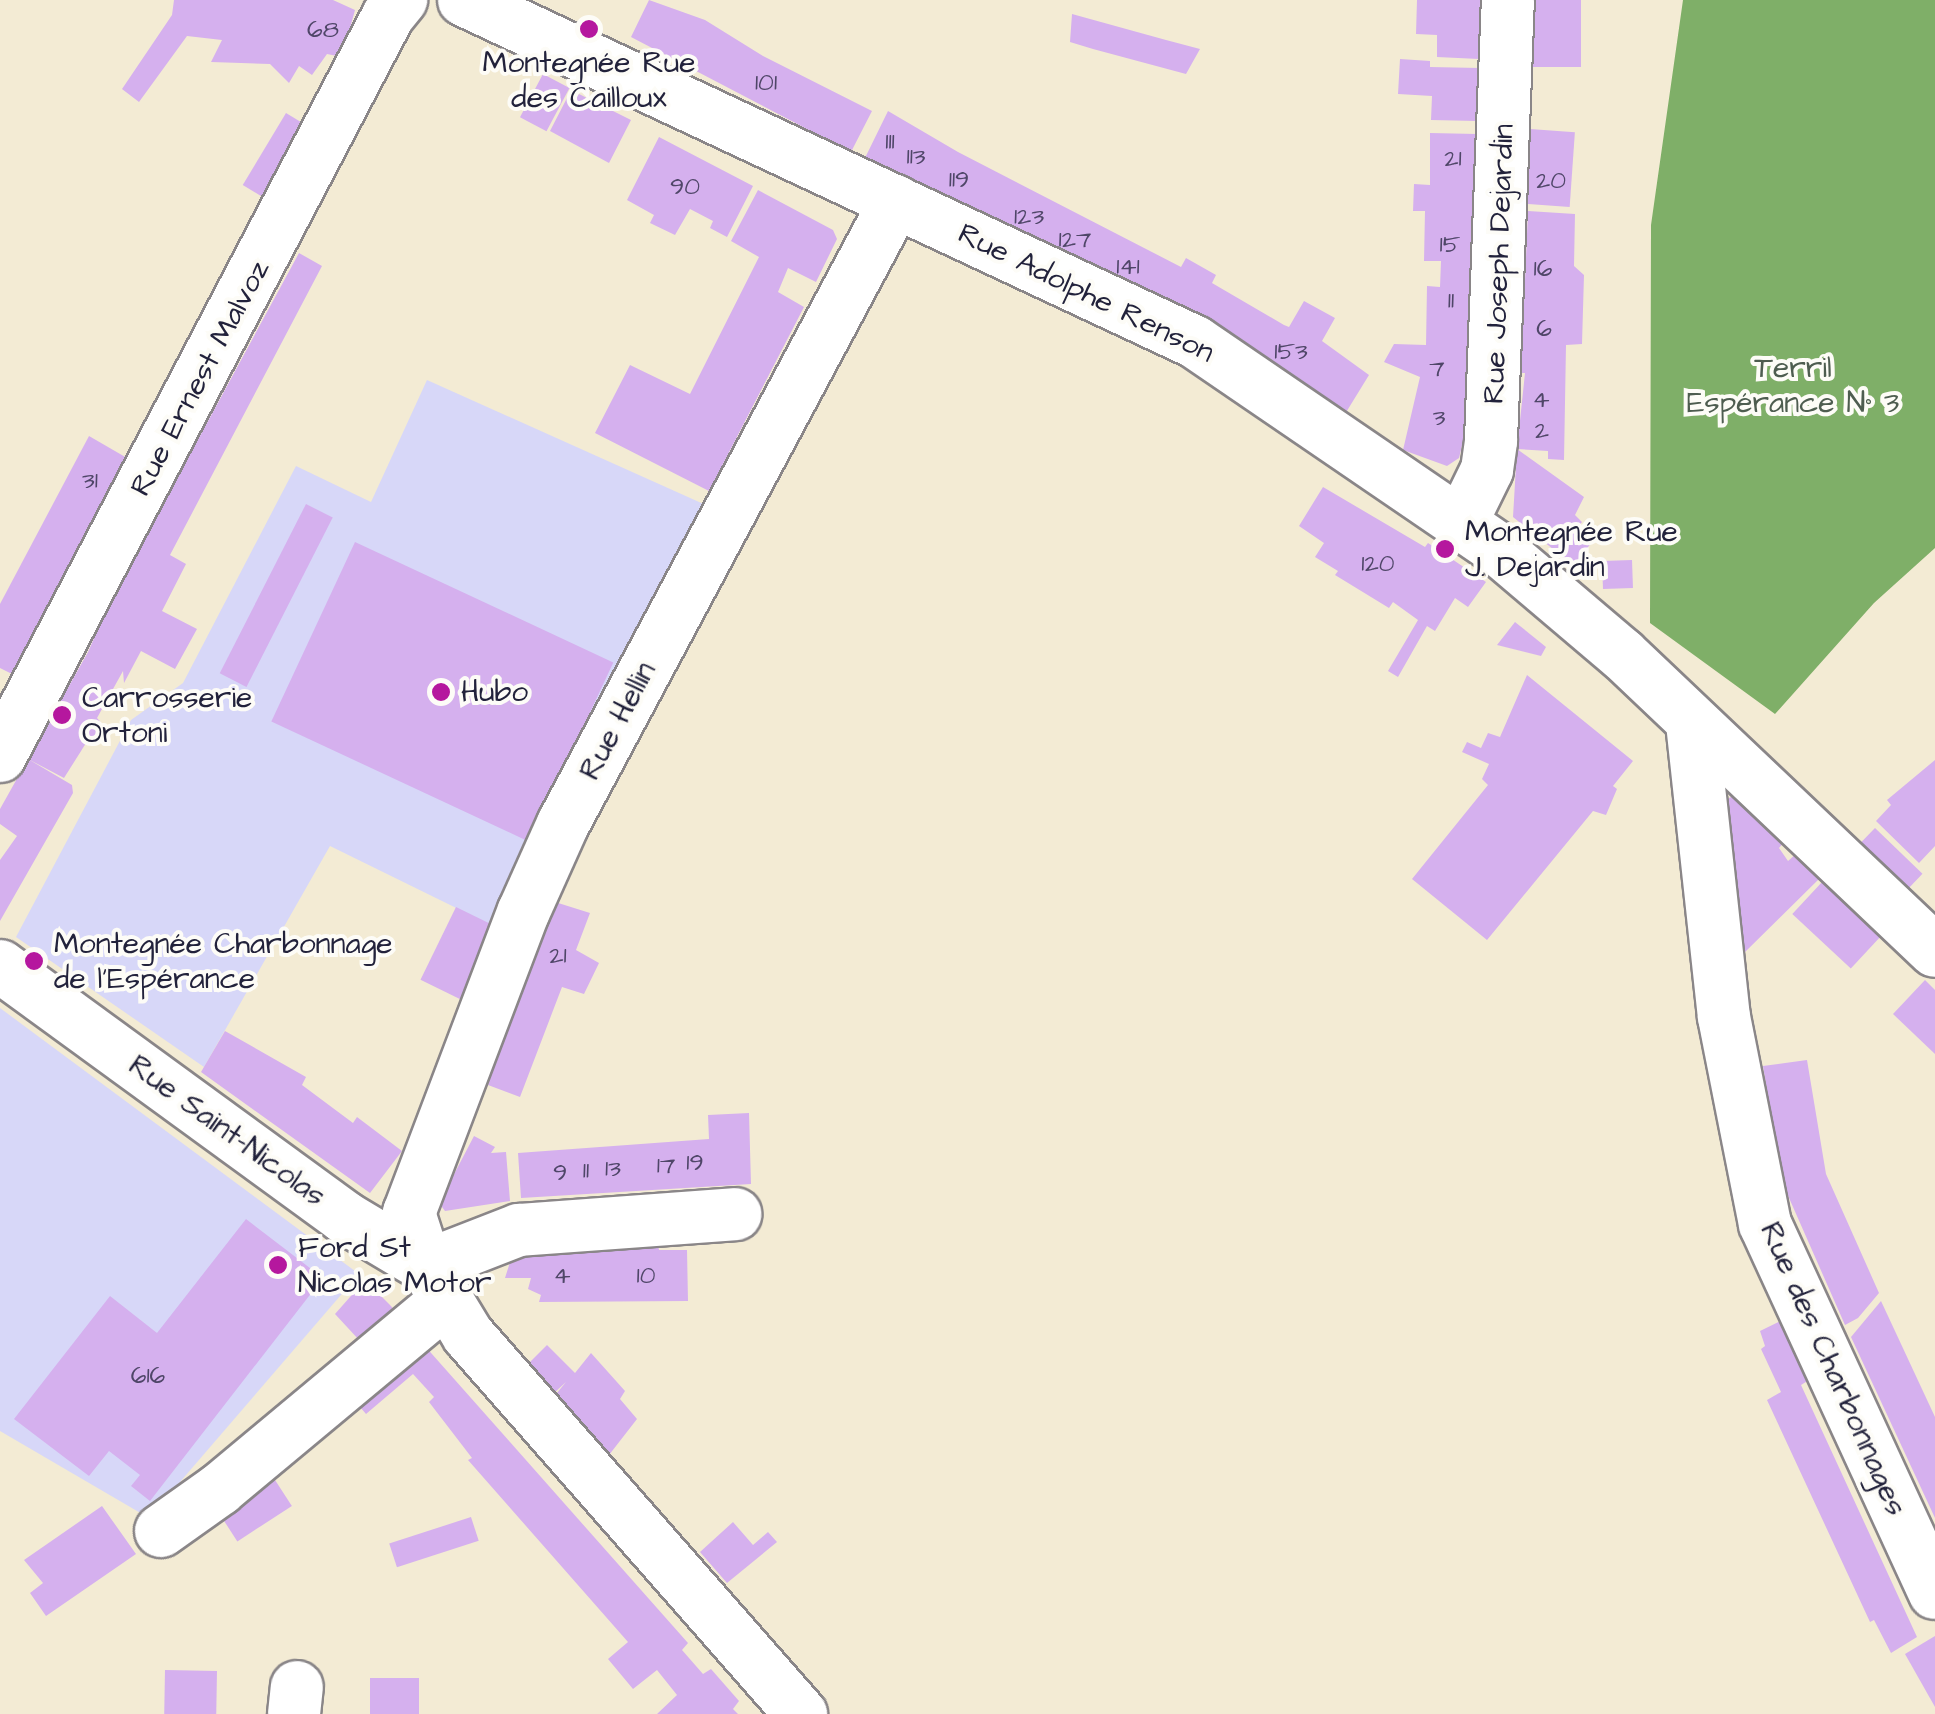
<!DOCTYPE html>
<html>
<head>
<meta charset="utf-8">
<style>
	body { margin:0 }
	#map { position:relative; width:1935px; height:1714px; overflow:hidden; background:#f3ebd4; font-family:"Architects Daughter",sans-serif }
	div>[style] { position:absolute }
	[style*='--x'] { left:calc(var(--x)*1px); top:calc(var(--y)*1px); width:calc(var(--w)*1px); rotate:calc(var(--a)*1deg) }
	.built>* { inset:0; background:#d7d7f8 }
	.forest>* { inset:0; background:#7faf68 }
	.building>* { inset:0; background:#d5b0ee; transform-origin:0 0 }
	.roads { filter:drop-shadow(2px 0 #8a8688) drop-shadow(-2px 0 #8a8688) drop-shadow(0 2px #8a8688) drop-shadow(0 -2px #8a8688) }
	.minor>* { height:52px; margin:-26px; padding:0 26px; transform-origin:26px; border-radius:26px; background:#fff }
	.dots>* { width:28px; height:28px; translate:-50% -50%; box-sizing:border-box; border:5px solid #fdfcf7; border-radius:50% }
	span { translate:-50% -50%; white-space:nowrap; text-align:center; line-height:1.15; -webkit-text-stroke:8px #fdfcf7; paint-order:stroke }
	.number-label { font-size:25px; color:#4f4668 }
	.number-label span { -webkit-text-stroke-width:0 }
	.poi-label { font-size:30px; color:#22223b }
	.left { translate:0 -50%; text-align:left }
	.street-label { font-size:30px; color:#22223b }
	.park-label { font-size:30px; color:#4e5d50 }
</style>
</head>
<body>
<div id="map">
	<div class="built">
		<i style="clip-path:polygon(427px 380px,708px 506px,495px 927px,330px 846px,204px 1067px,16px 937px,131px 720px,183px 683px,296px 466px,371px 502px)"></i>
		<i style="clip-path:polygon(0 1008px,359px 1274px,149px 1518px,0 1431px)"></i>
	</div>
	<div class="forest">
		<i style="clip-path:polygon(1683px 0,1935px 0,1935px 548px,1874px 603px,1775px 714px,1650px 623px,1651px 225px)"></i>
	</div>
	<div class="building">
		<i style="clip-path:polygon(174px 0,333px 0,355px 10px,342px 57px,327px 54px,312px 75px,299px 66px,289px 83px,270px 64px,211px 62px,222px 40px,187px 36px,139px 102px,122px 89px,172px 15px)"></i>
		<i style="clip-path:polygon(649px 0,705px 20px,763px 56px,872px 111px,851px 152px,631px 37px)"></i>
		<i style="clip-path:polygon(1417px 0,1480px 0,1479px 59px,1437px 57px,1437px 35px,1416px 34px)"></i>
		<i style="left:1533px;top:0;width:48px;height:67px"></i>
		<i style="clip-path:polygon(1072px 14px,1166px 40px,1200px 49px,1186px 74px,1093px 49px,1070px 42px)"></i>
		<i style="clip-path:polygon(1400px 59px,1430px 61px,1430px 67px,1480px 68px,1477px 121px,1431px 120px,1432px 96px,1398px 94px)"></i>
		<i style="left:543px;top:74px;width:30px;height:49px;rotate:28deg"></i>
		<i style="clip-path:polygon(579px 94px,631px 120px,609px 163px,550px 131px,567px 98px,574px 101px)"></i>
		<i style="clip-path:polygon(888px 111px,958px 152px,1181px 267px,1186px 258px,1216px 275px,1212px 283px,1284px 325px,1289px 327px,1304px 301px,1335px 318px,1322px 341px,1369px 375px,1345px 414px,865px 158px)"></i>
		<i style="left:286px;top:113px;width:26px;height:84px;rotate:31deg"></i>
		<i style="left:1530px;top:129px;width:45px;height:75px;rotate:4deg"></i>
		<i style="clip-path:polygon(1430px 133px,1477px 134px,1469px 416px,1459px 458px,1447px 466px,1403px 450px,1420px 377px,1384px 362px,1394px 344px,1426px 345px,1427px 286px,1440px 287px,1441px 261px,1424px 261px,1425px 211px,1413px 211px,1414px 184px,1430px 185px)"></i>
		<i style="clip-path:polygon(659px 137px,753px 186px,727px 237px,710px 228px,713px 221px,690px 209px,675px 235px,650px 223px,654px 215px,627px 200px)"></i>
		<i style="clip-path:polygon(758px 190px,833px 230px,837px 239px,816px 282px,788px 268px,778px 292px,804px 307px,709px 491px,595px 433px,630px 365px,690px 394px,759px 257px,731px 241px)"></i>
		<i style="clip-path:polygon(1528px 211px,1575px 214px,1574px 266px,1584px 275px,1582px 344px,1566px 345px,1564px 460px,1548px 459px,1548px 451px,1517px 449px,1525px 373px,1521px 373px)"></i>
		<i style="clip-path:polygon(299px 253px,322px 266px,170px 555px,186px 564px,162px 611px,197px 629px,175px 669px,141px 651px,124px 683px,123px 671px,97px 718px,105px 727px,97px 745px,88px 740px,64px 778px,28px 759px,72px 785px,73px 793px,0 921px,0 860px,17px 836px,0 824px,0 809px,88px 652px,110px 602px)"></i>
		<i style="clip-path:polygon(89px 436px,127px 458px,14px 675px,0 668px,0 604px)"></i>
		<i style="clip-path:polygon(1517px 449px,1584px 497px,1575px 515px,1582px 522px,1578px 527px,1594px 539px,1574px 566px,1513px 517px)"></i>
		<i style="clip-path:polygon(1323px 487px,1425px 547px,1428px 543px,1486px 582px,1468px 607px,1455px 598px,1435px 631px,1427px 626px,1398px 677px,1388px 671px,1418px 620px,1393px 602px,1389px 608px,1335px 575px,1338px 571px,1315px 557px,1324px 543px,1299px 526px)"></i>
		<i style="left:306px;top:504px;width:30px;height:190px;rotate:27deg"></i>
		<i style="left:355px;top:542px;width:285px;height:198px;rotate:25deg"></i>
		<i style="left:1632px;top:560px;width:28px;height:30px;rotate:88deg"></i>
		<i style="clip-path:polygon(1515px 622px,1546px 647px,1541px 656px,1497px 645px)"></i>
		<i style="clip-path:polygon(1527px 675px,1633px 761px,1613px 786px,1617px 789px,1606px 815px,1593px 811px,1487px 940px,1412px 879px,1488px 785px,1482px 779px,1489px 764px,1462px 752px,1467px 742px,1481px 748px,1488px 733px,1500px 737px)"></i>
		<i style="clip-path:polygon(1935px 760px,1935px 846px,1919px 863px,1876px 821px,1891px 805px,1887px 800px)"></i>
		<i style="clip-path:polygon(1734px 795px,1784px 842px,1779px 848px,1788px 861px,1796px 854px,1820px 878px,1744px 953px,1720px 804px)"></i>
		<i style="left:1875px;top:828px;width:66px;height:22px;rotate:44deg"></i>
		<i style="left:1823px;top:881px;width:80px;height:45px;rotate:43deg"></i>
		<i style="clip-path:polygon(555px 902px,590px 913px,576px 950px,599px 963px,584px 994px,562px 987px,520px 1097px,488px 1085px,499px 1045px)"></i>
		<i style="left:456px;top:907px;width:46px;height:81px;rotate:26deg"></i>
		<i style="clip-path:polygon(1925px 980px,1935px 990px,1935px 1054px,1893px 1014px)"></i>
		<i style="clip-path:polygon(225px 1031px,306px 1077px,302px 1085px,353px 1123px,357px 1117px,402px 1151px,370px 1193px,201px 1072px)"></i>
		<i style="clip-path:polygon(1807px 1060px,1826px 1174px,1879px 1293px,1858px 1318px,1845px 1325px,1782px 1182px,1763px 1066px)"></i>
		<i style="clip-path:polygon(749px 1113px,751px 1184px,521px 1198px,518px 1153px,709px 1139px,708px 1115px)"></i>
		<i style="clip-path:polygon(474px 1136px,495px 1147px,491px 1153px,506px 1152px,510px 1201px,445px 1211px,439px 1203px)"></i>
		<i style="clip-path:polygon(246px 1219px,323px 1278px,150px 1501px,131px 1486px,140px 1475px,109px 1451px,89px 1476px,14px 1419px,110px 1296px,157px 1333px)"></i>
		<i style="clip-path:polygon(658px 1244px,659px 1250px,687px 1250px,688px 1301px,539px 1302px,541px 1295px,528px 1289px,531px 1278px,505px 1278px,511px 1259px,522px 1252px)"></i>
		<i style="clip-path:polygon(365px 1280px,390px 1305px,408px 1325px,360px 1341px,335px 1314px)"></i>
		<i style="clip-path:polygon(1881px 1301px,1935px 1417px,1935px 1518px,1851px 1337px)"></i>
		<i style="clip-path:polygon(1789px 1317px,1817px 1375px,1801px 1385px,1917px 1637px,1891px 1653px,1874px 1620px,1870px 1622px,1767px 1400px,1781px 1392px,1761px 1349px,1765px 1346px,1760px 1331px)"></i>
		<i style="clip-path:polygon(416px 1336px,688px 1643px,682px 1650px,703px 1674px,711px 1669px,739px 1701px,733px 1709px,738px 1714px,657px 1714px,677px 1695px,657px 1670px,633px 1689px,608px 1659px,628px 1642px,468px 1460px,472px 1458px,429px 1402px,434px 1397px,413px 1374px,366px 1414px,349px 1394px)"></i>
		<i style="clip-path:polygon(547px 1345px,575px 1373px,591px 1353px,625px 1391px,620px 1399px,637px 1419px,609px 1455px,556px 1394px,566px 1382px,553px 1394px,525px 1367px)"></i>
		<i style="left:275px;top:1480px;width:31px;height:65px;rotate:57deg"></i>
		<i style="clip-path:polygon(102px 1506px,136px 1554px,46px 1616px,30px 1593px,43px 1583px,24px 1560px)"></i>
		<i style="left:471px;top:1517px;width:25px;height:86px;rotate:72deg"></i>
		<i style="clip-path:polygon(733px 1522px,753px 1545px,768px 1532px,777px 1542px,727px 1583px,700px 1552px)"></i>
		<i style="clip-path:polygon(1935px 1636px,1935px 1707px,1905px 1654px)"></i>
		<i style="left:165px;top:1670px;width:52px;height:44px;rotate:1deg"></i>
		<i style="left:370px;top:1678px;width:49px;height:36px"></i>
	</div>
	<div class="roads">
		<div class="minor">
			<i style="--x:464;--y:0;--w:807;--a:25.07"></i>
			<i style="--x:1195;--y:342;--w:367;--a:34.3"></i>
			<i style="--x:1498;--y:549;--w:162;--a:40.3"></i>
			<i style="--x:1622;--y:654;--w:431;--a:43.5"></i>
			<i style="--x:1462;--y:521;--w:57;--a:-63.9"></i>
			<i style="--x:1487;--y:470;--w:30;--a:-82"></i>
			<i style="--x:1491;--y:440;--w:440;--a:-87.8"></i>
			<i style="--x:1692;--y:723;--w:296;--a:83.8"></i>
			<i style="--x:1724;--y:1017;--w:211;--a:78.8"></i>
			<i style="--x:1765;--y:1224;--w:406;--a:65.3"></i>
			<i style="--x:0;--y:756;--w:836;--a:-62.33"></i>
			<i style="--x:388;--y:16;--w:21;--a:-51"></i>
			<i style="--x:0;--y:966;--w:426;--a:36.1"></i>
			<i style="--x:344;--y:1217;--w:96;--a:30.9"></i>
			<i style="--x:426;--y:1266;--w:81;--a:58.7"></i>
			<i style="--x:468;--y:1335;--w:505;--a:48.7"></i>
			<i style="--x:426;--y:1266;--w:56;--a:-107.8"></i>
			<i style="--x:409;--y:1213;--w:323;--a:-69.2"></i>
			<i style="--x:524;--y:911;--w:95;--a:-65.9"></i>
			<i style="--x:563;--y:824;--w:706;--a:-61.88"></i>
			<i style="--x:426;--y:1266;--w:100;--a:-21.2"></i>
			<i style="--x:519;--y:1230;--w:217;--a:-4.2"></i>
			<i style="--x:161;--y:1531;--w:72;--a:-35.4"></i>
			<i style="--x:220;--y:1489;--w:295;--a:-39.8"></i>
			<i style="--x:294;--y:1714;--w:27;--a:-84"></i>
		</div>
	</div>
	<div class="dots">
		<i style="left:589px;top:29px;background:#b5179e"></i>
		<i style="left:1445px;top:549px;background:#b5179e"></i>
		<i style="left:441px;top:692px;background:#b5179e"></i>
		<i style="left:62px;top:715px;background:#b5179e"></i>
		<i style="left:34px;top:961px;background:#b5179e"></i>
		<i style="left:278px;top:1265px;background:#b5179e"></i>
	</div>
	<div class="number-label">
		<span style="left:323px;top:30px">68</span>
		<span style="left:766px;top:83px">101</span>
		<span style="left:890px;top:142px">111</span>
		<span style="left:916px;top:157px">113</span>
		<span style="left:1453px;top:159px">21</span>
		<span style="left:959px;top:180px">119</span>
		<span style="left:1551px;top:181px">20</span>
		<span style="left:685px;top:187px">90</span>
		<span style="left:1029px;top:217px">123</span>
		<span style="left:1075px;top:240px">127</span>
		<span style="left:1450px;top:245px">15</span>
		<span style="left:1128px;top:267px">141</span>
		<span style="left:1543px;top:269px">16</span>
		<span style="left:1451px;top:301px">11</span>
		<span style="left:1544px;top:329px">6</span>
		<span style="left:1291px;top:352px">153</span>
		<span style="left:1437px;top:369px">7</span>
		<span style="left:1541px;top:400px">4</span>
		<span style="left:1439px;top:418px">3</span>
		<span style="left:1542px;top:431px">2</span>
		<span style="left:90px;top:481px">31</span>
		<span style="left:1378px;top:564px">120</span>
		<span style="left:558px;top:956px">21</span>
		<span style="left:695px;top:1163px">19</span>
		<span style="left:666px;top:1166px">17</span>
		<span style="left:613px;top:1169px">13</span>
		<span style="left:586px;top:1171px">11</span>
		<span style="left:560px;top:1173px">9</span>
		<span style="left:562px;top:1276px">4</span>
		<span style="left:646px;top:1276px">10</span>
		<span style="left:148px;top:1376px">616</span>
	</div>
	<div class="poi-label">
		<span style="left:589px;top:80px">Montegnée Rue<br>des Cailloux</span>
		<span class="left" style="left:1465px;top:549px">Montegnée Rue<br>J. Dejardin</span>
		<span class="left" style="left:461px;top:692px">Hubo</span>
		<span class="left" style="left:82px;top:715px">Carrosserie<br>Ortoni</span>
		<span class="left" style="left:54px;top:961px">Montegnée Charbonnage<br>de l'Espérance</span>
		<span class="left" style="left:298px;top:1265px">Ford St<br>Nicolas Motor</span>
	</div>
	<div class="street-label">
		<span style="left:1499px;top:264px;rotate:-88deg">Rue Joseph Dejardin</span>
		<span style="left:1086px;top:293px;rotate:26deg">Rue Adolphe Renson</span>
		<span style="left:200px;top:378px;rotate:-62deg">Rue Ernest Malvoz</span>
		<span style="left:618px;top:721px;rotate:-62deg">Rue Hellin</span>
		<span style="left:227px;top:1131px;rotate:36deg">Rue Saint-Nicolas</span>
		<span style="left:1833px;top:1369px;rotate:66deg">Rue des Charbonnages</span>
	</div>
	<div class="park-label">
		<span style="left:1793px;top:385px">Terril<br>Espérance N° 3</span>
	</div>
</div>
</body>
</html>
